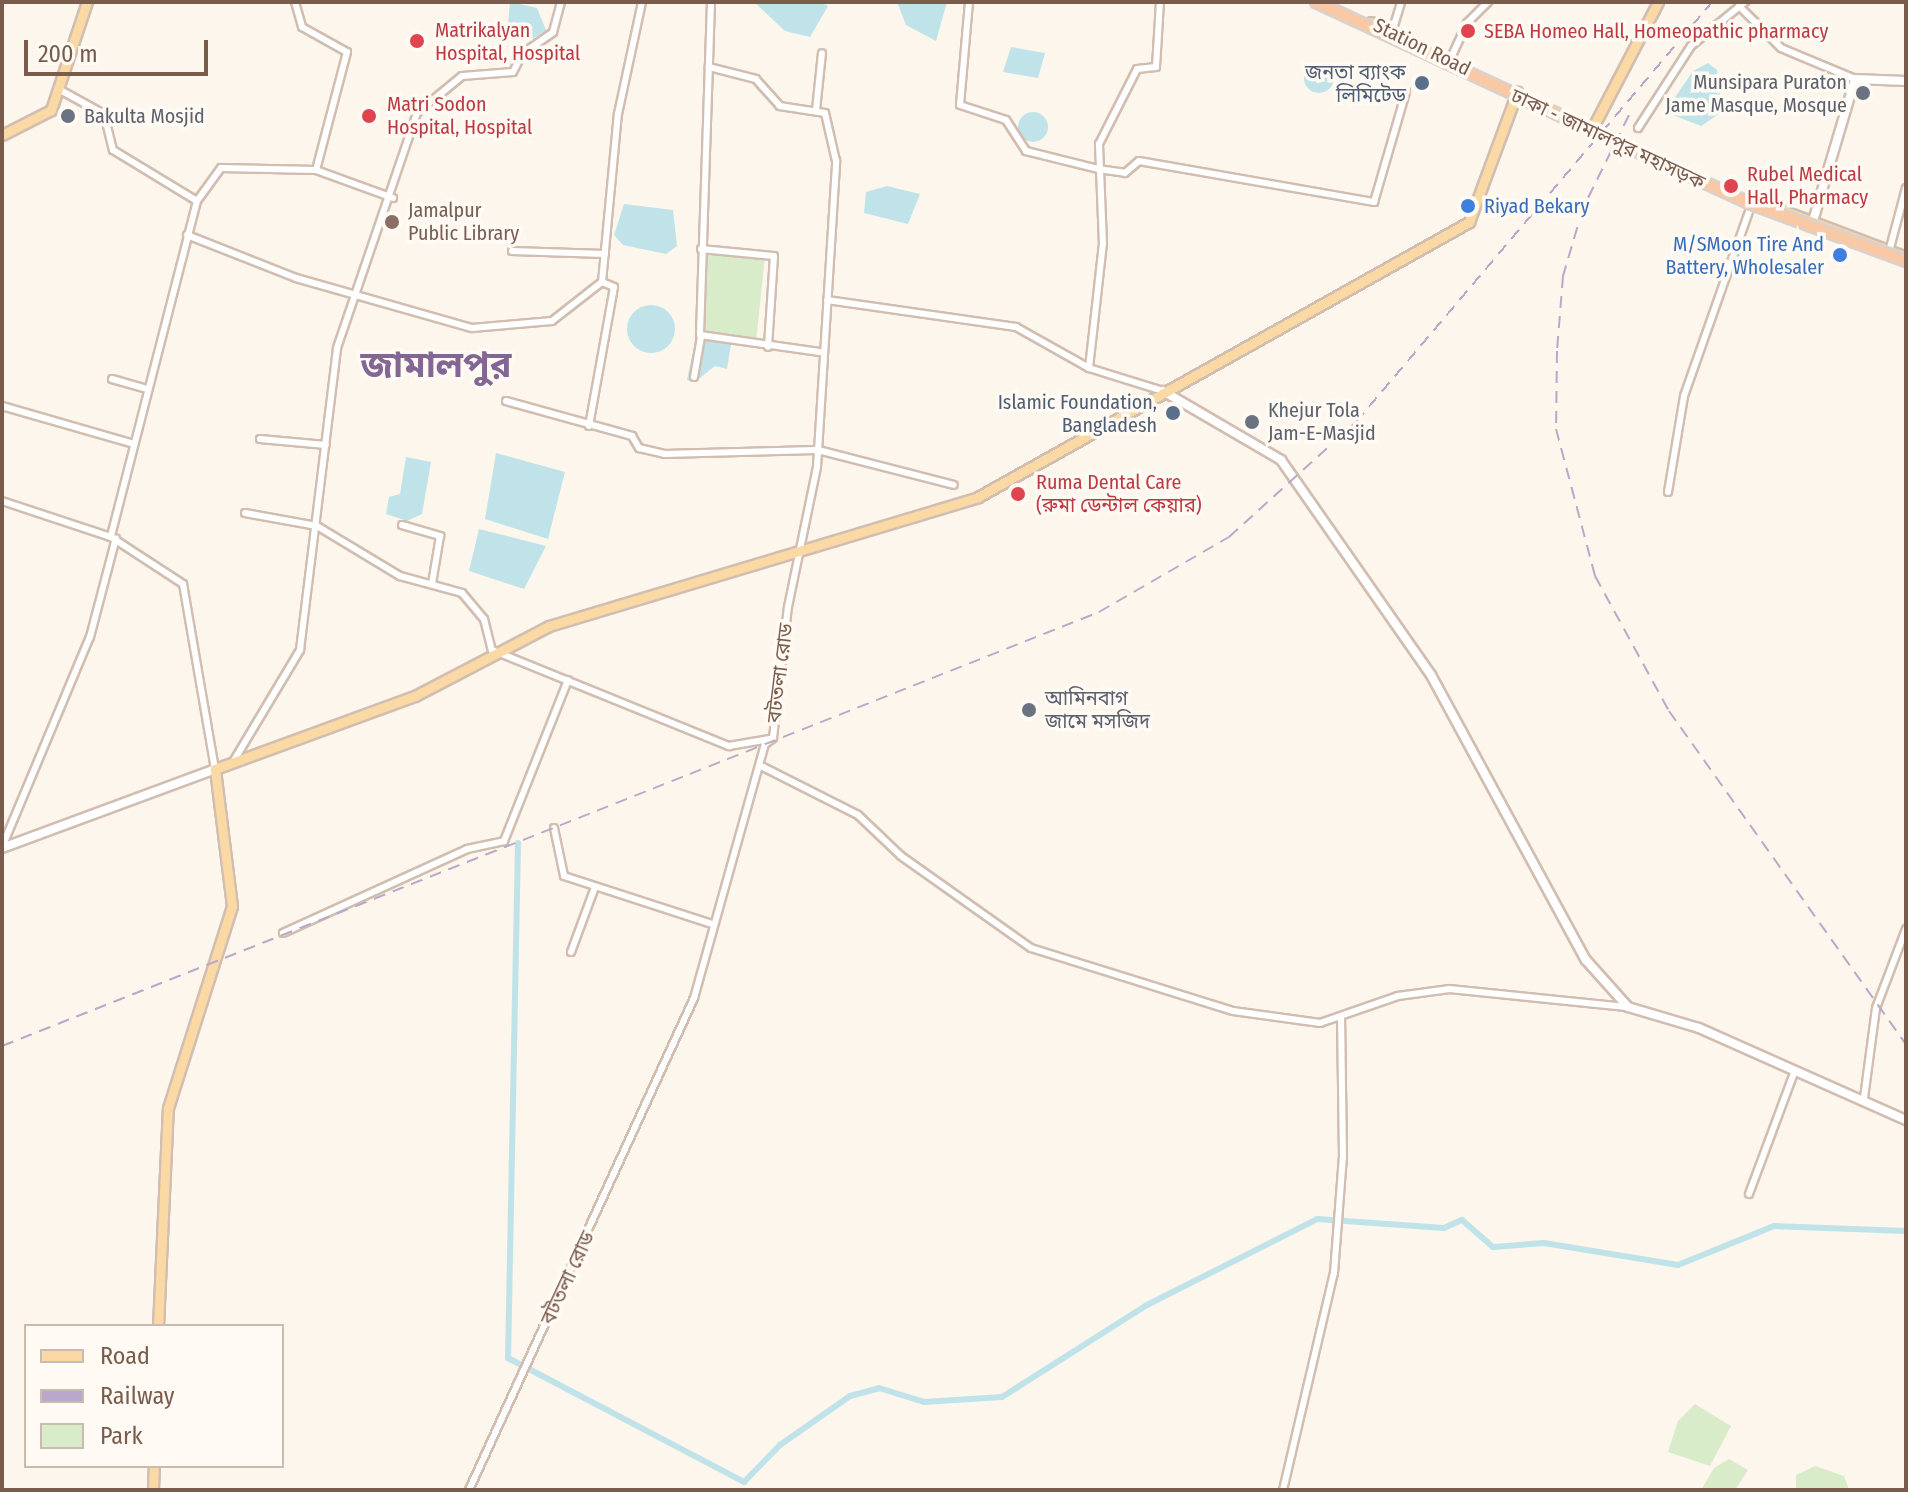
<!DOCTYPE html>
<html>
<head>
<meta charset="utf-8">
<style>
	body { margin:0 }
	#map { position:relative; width:1908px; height:1492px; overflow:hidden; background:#fdf6ec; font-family:"Fira Sans Condensed","Noto Sans Bengali",sans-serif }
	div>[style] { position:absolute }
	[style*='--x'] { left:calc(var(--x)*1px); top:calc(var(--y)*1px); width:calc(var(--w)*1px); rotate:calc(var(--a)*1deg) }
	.green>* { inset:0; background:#d8ecc9; transform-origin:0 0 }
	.water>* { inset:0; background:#bfe3e8 }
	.round { border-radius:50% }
	.canal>* { height:6px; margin:-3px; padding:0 3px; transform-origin:3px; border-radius:3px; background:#bfe3e8 }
	.roads { filter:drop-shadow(2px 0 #d1beb0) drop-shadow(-2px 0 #d1beb0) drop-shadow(0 2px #d1beb0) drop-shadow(0 -2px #d1beb0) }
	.minor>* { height:6px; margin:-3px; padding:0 3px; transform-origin:3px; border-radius:3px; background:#fff }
	.secondary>* { height:8px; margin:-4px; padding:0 4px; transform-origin:4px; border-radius:4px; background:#fff }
	.primary>* { height:9px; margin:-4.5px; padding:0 4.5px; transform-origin:4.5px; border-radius:4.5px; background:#fbd9a5 }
	.rail>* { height:2px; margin-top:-1px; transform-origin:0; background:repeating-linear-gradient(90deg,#b9a8c9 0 12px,transparent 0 20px) }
	.bridges { filter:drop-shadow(2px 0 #dad1cd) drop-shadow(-2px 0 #dad1cd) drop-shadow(0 2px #dad1cd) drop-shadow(0 -2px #dad1cd) }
	.trunk-bridge>* { height:10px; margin:-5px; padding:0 5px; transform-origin:5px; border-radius:5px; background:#f9c8a4 }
	.dots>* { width:22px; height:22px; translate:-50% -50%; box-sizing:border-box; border:4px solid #fffaf3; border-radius:50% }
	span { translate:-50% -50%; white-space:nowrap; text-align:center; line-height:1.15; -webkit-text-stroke:7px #fffaf3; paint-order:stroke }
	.health-label { font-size:20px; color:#be3a42 }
	.left { translate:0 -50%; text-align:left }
	.street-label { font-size:20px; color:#7a5c4d }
	.service-label { font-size:20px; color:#4e5e75 }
	.right { translate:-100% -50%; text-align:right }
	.worship-label { font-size:20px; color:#5b616d }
	.shop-label { font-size:20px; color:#366cbe }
	.education-label { font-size:20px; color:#785e54 }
	.town-label { font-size:36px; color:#846695; font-weight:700 }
	.frame { position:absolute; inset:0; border:4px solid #7a5c4d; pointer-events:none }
	.legend { position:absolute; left:24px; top:1324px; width:260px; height:144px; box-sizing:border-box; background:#fffaf3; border:2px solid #cabbb1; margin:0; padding:10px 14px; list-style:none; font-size:24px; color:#7a5c4d }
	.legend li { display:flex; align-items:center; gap:16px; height:40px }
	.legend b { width:40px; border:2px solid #cabbb1 }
	.scale { position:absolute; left:24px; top:40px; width:184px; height:36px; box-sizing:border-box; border:4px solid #7a5c4d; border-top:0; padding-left:10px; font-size:24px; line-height:28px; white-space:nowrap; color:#7a5c4d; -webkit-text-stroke:6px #fffaf3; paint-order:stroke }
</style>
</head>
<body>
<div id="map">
	<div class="green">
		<i style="left:708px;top:253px;width:57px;height:86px;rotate:6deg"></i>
		<i style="clip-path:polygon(1695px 1404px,1731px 1426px,1710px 1466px,1668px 1452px,1678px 1421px)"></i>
		<i style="clip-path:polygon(1729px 1459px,1748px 1470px,1735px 1490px,1701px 1490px,1714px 1468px)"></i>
		<i style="clip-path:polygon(1815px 1466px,1844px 1476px,1849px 1490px,1796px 1490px,1796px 1475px)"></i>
	</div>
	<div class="water">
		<i style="clip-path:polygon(510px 2px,537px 8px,546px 30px,529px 41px,525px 30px,508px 26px)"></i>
		<i style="clip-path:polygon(754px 2px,820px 2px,828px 6px,810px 37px,785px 31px)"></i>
		<i style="clip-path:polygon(897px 2px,947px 2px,936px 41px,906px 25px)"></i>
		<i style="clip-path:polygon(1011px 47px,1045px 53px,1038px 78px,1003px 72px)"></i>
		<i style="clip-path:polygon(1708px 63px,1717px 70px,1722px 112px,1701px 126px,1665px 112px,1693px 71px)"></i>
		<i class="round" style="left:1304px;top:63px;width:30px;height:30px"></i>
		<i class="round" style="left:1018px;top:112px;width:30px;height:30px"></i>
		<i style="clip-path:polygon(887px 186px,920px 194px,908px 224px,864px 213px,866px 192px)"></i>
		<i style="clip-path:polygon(624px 204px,673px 210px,677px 246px,666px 254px,623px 245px,614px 235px)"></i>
		<i class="round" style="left:627px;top:305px;width:48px;height:48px"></i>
		<i style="clip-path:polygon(696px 338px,731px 344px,727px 369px,715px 366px,695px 382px,687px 380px)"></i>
		<i style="clip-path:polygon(496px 453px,565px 472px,548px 539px,485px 519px)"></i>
		<i style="clip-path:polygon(406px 457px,431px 462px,422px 514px,407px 521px,386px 514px,389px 497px,400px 494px)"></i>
		<i style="clip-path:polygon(479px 529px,546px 546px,524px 589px,469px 571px)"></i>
	</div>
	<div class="canal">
		<i style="--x:518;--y:843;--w:515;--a:91.11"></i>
		<i style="--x:508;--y:1358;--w:267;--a:27.7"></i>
		<i style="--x:744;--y:1482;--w:52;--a:-45.8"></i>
		<i style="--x:780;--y:1445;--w:85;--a:-35"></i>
		<i style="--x:850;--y:1396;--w:30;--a:-15"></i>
		<i style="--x:879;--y:1388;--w:47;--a:17.3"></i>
		<i style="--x:924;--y:1402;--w:78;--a:-3.7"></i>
		<i style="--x:1002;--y:1397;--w:172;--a:-32.4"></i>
		<i style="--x:1147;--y:1305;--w:191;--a:-26.8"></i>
		<i style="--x:1317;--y:1219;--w:127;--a:4.1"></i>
		<i style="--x:1444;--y:1228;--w:20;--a:-24"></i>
		<i style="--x:1462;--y:1220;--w:41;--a:41.1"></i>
		<i style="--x:1493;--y:1247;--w:51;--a:-4.5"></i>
		<i style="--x:1544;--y:1243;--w:136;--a:9.3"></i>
		<i style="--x:1678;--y:1265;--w:104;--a:-22.1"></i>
		<i style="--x:1774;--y:1226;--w:132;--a:2.2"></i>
	</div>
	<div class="roads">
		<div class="minor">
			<i style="--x:295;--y:2;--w:26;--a:74"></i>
			<i style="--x:302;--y:27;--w:51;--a:29.1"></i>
			<i style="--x:347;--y:52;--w:122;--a:104.7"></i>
			<i style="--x:711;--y:2;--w:333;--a:91.9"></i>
			<i style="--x:700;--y:335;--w:121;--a:8.1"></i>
			<i style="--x:969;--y:2;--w:103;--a:95"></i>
			<i style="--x:960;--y:105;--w:48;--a:18.1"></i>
			<i style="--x:1006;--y:120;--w:37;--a:57"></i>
			<i style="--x:1026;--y:151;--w:74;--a:14"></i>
			<i style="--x:1098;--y:169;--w:27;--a:8"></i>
			<i style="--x:1125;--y:173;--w:18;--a:-41"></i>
			<i style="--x:1139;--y:161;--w:239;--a:9.9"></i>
			<i style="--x:1374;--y:202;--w:115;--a:-73.8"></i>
			<i style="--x:1739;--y:6;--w:59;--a:45"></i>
			<i style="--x:1781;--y:48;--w:80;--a:22.7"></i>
			<i style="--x:1392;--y:32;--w:31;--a:-73"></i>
			<i style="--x:1450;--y:60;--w:41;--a:-65.3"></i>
			<i style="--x:1467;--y:23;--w:30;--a:-45"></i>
			<i style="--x:62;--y:91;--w:48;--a:28.7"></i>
			<i style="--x:104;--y:114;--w:37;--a:76"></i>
			<i style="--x:113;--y:150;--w:98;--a:31.3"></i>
			<i style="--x:197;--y:201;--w:347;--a:104.4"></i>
			<i style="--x:111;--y:537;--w:86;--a:33.1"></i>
			<i style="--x:183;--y:584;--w:188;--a:80.2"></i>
			<i style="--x:816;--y:110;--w:57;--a:-84"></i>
			<i style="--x:1638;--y:128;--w:98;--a:-57.1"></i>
			<i style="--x:1691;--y:46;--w:70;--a:-39.2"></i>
			<i style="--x:197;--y:201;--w:41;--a:-54"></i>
			<i style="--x:221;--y:168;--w:95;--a:1.2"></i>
			<i style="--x:316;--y:170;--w:82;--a:20"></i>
			<i style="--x:187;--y:235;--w:117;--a:21.5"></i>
			<i style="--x:296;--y:278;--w:183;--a:15.9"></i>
			<i style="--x:472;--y:328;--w:80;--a:-5"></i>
			<i style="--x:552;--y:321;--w:63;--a:-38"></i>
			<i style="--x:1890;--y:248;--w:62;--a:-75.1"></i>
			<i style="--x:701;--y:249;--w:73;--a:5.5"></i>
			<i style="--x:774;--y:256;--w:91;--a:93.8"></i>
			<i style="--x:512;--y:251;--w:93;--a:1.8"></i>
			<i style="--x:827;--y:300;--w:191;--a:8.1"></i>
			<i style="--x:1016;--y:327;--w:84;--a:29.3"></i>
			<i style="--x:1089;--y:368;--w:77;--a:17.3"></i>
			<i style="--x:1089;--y:368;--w:125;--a:-83.6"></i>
			<i style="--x:1103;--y:244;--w:100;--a:-92.3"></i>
			<i style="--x:1099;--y:144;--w:84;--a:-63.1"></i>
			<i style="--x:1137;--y:69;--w:19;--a:-6"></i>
			<i style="--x:1156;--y:67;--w:65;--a:-86.5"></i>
			<i style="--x:694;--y:377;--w:41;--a:-80.1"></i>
			<i style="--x:112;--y:379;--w:37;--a:16"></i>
			<i style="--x:506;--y:401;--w:131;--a:15.5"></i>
			<i style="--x:632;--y:436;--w:14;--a:60"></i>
			<i style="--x:639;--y:448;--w:26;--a:13"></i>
			<i style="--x:664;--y:454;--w:152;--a:-1.5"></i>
			<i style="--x:2;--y:406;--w:137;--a:16.1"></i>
			<i style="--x:589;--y:426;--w:141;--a:-79.8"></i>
			<i style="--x:614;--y:287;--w:13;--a:-157"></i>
			<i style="--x:602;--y:282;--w:169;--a:-84.6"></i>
			<i style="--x:618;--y:114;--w:115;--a:-77.9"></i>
			<i style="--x:260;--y:439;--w:66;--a:5.2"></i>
			<i style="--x:818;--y:450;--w:140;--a:14.4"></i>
			<i style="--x:1668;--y:492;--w:97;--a:-80.5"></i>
			<i style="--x:1684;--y:396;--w:205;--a:-70.6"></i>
			<i style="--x:2;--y:501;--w:115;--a:18.3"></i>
			<i style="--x:245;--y:513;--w:73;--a:10.2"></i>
			<i style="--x:317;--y:526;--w:97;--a:31.1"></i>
			<i style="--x:400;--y:576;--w:64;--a:15.3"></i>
			<i style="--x:462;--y:593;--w:34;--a:50"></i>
			<i style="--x:484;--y:619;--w:32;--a:76"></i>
			<i style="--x:492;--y:650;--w:256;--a:22.1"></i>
			<i style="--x:729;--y:746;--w:41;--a:-9.9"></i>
			<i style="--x:402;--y:525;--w:40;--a:16"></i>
			<i style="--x:440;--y:536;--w:49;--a:99.5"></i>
			<i style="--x:233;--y:762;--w:131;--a:-59.1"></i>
			<i style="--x:300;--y:650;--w:304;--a:-83"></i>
			<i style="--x:337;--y:348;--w:248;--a:-71.2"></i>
			<i style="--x:417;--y:113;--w:58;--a:-39.4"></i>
			<i style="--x:462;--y:76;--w:51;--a:-4.5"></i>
			<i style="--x:513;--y:72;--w:20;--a:-63"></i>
			<i style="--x:522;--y:54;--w:38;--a:-35"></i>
			<i style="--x:553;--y:32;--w:31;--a:-75"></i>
			<i style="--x:763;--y:767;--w:106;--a:26.8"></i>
			<i style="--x:858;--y:815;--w:59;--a:43.6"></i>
			<i style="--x:901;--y:856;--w:159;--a:35.3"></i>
			<i style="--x:1031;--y:948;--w:212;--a:17.3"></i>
			<i style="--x:1233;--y:1011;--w:88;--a:7.9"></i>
			<i style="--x:1320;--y:1023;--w:83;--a:-19.1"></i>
			<i style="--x:1398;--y:996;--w:52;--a:-7.7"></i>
			<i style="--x:1450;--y:989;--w:179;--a:5.8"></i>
			<i style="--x:554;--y:828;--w:49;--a:78.2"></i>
			<i style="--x:564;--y:876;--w:156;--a:18"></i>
			<i style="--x:2;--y:847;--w:228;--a:-67.3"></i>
			<i style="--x:90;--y:637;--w:102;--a:-75.3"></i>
			<i style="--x:283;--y:933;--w:202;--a:-24.5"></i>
			<i style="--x:467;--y:849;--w:38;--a:-12"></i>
			<i style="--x:504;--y:841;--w:173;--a:-68.3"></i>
			<i style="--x:571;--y:952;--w:69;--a:-69.7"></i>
			<i style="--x:1864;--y:1098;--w:91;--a:-82.4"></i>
			<i style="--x:1876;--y:1008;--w:85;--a:-69.2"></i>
			<i style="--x:1749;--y:1194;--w:129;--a:-69.6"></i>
			<i style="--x:469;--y:1490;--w:541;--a:-65.42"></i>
			<i style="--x:694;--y:998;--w:264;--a:-74.4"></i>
			<i style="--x:765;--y:744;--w:10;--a:-37"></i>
			<i style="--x:773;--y:738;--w:132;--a:-83.5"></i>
			<i style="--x:788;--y:607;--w:143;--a:-78.3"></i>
			<i style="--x:817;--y:467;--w:307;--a:-86.4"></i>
			<i style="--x:836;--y:161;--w:49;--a:-102.9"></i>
			<i style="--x:825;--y:113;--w:46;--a:-171.2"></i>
			<i style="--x:780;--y:106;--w:36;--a:-132"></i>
			<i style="--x:756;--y:79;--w:49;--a:-165.7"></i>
			<i style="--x:1283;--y:1490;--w:223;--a:-76.8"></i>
			<i style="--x:1334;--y:1273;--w:116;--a:-85.6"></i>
			<i style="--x:1343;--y:1157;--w:139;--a:-90.8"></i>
		</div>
		<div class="secondary">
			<i style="--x:1813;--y:221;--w:148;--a:-73.5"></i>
			<i style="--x:1855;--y:79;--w:51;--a:2.2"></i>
			<i style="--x:1163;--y:391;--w:137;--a:30.3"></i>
			<i style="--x:1281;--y:460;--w:262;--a:55.1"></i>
			<i style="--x:1431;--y:675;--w:324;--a:61.5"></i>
			<i style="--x:1586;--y:960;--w:63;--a:48.2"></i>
			<i style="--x:1628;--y:1007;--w:74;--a:16.5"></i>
			<i style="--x:1699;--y:1028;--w:227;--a:24"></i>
			<i style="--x:2;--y:848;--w:227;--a:-20.3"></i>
		</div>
		<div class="primary">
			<i style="--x:1371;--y:22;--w:37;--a:26"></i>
			<i style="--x:1593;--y:127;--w:141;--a:-62.5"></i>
			<i style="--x:2;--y:135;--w:55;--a:-27"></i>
			<i style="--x:51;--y:110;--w:114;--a:-71.6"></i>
			<i style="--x:1763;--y:203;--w:153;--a:20.7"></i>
			<i style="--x:158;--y:1326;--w:218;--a:-87.4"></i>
			<i style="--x:168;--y:1108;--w:212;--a:-72.4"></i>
			<i style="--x:232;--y:906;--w:138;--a:-97.1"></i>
			<i style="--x:215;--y:769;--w:213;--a:-20.1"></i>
			<i style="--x:415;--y:696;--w:151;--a:-27.6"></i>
			<i style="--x:549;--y:626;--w:448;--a:-16.7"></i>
			<i style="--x:978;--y:497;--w:563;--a:-29.25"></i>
			<i style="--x:1469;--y:222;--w:139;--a:-69.7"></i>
			<i style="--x:153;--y:1490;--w:24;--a:-88"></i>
		</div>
	</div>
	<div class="rail">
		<i style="--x:1629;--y:115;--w:104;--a:116.3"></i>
		<i style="--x:1583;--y:208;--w:71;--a:106.4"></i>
		<i style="--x:1563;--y:276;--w:75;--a:94.6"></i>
		<i style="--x:1557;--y:351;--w:78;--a:90.7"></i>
		<i style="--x:1556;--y:429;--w:152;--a:75.1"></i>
		<i style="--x:1595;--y:576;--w:154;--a:61.3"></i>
		<i style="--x:1669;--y:711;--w:410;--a:54.6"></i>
		<i style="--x:2;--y:1046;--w:1180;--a:-21.58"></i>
		<i style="--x:1099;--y:612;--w:150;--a:-30"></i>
		<i style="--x:1229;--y:537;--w:171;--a:-42.2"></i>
		<i style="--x:1356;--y:422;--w:551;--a:-49.71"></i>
	</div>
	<div class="bridges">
		<div class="trunk-bridge">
			<i style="--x:1316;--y:2;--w:477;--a:24.9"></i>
			<i style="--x:1749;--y:203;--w:167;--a:20.3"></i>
		</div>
	</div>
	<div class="dots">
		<i style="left:1468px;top:31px;background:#e0444e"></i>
		<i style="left:417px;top:41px;background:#e0444e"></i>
		<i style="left:1422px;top:83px;background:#5c6f8a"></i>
		<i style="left:1863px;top:93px;background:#6b7280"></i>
		<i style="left:68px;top:116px;background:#6b7280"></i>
		<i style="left:369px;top:116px;background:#e0444e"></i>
		<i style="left:1731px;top:186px;background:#e0444e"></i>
		<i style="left:1468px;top:206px;background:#3f7fe0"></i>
		<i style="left:392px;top:222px;background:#8d6e63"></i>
		<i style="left:1840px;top:255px;background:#3f7fe0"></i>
		<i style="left:1173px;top:413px;background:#5c6f8a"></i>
		<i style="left:1252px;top:422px;background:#6b7280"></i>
		<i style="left:1018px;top:494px;background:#e0444e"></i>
		<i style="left:1029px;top:710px;background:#6b7280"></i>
	</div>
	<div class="health-label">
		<span class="left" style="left:435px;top:42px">Matrikalyan<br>Hospital, Hospital</span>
		<span class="left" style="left:1484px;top:31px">SEBA Homeo Hall, Homeopathic pharmacy</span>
		<span class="left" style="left:387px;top:116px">Matri Sodon<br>Hospital, Hospital</span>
		<span class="left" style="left:1747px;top:186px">Rubel Medical<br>Hall, Pharmacy</span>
		<span class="left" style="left:1036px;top:494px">Ruma Dental Care<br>(রুমা ডেন্টাল কেয়ার)</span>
	</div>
	<div class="street-label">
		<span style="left:1422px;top:47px;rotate:26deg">Station Road</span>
		<span style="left:1608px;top:139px;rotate:25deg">ঢাকা - জামালপুর মহাসড়ক</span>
		<span style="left:780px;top:673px;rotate:-83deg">বটতলা রোড</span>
		<span style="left:568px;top:1278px;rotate:-65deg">বটতলা রোড</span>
	</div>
	<div class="service-label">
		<span class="right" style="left:1406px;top:84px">জনতা ব্যাংক<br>লিমিটেড</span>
		<span class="right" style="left:1157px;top:414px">Islamic Foundation,<br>Bangladesh</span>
	</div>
	<div class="worship-label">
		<span class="right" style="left:1847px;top:94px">Munsipara Puraton<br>Jame Masque, Mosque</span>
		<span class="left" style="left:84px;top:116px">Bakulta Mosjid</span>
		<span class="left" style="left:1268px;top:422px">Khejur Tola<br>Jam-E-Masjid</span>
		<span class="left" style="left:1045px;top:710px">আমিনবাগ<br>জামে মসজিদ</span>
	</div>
	<div class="shop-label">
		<span class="left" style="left:1484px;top:206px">Riyad Bekary</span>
		<span class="right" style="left:1824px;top:256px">M/SMoon Tire And<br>Battery, Wholesaler</span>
	</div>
	<div class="education-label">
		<span class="left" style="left:408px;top:222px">Jamalpur<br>Public Library</span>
	</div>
	<div class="town-label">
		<span style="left:436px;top:366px">জামালপুর</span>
	</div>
	<div class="frame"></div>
	<ul class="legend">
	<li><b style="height:10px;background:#fbd9a5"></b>Road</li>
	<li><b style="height:10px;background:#b9a8c9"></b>Railway</li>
	<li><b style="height:22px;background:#d8ecc9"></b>Park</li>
	</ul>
	<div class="scale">200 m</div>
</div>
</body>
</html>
